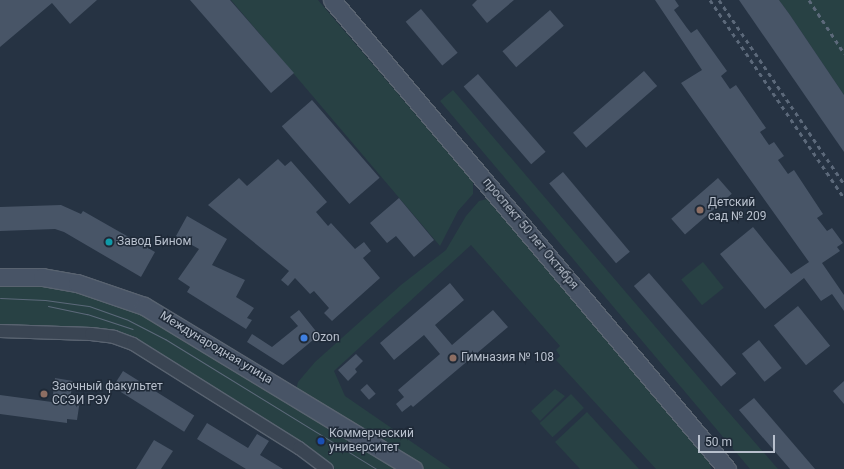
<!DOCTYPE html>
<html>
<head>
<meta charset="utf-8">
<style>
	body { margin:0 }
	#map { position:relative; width:844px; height:469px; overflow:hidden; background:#263343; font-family:Roboto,sans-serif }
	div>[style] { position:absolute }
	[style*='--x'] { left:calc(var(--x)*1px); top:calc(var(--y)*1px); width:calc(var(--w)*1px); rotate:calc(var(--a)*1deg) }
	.green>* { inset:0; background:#284144; transform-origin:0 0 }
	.building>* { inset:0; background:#485567; transform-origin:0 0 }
	.roads { filter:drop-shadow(1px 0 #596370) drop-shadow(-1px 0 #596370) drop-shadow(0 1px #596370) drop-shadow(0 -1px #596370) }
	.street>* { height:12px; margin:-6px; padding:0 6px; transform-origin:6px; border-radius:6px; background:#3a4553 }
	.secondary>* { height:17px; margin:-8.5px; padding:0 8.5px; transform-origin:8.5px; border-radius:8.5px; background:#485466 }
	.tram>* { height:1px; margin:-0.5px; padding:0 0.5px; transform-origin:0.5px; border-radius:0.5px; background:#5c697a }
	.rail>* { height:3px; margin-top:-1.5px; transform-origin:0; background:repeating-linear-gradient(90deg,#5c697a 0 4px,transparent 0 8px) }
	.dots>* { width:11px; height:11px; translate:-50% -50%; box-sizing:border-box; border:2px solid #1f2a38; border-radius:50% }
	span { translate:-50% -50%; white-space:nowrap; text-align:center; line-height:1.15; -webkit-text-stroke:3px #1f2a38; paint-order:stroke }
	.poi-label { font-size:12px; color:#b8c0cd }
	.left { translate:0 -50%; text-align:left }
	.street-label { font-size:12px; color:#b8c0cd }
	.scale { position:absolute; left:698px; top:435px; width:77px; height:18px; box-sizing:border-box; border:2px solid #b8c0cd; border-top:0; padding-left:5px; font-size:12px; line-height:14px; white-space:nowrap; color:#b8c0cd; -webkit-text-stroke:3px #1f2a38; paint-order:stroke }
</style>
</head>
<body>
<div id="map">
	<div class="green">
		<i style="clip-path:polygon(231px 0,318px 0,473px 182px,473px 194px,458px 211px,440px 246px)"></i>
		<i style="clip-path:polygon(779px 0,844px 0,844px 95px,790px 15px)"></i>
		<i style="clip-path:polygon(453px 90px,718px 400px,778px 469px,750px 469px,440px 101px)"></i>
		<i style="clip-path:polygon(487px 199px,709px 461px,711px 469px,656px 469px,556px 360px,560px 356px,556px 350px,560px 346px,471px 245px,334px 371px,345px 396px,451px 469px,421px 469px,296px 390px,298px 382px,315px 362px,401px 285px,446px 250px,466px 216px,479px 201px)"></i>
		<i style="left:703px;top:262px;width:33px;height:28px;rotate:51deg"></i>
		<i style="clip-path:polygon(12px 281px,76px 289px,129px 304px,407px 469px,335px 469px,303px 444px,136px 339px,0 326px,0 285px)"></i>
		<i style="clip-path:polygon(555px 389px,565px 396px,540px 421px,531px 411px)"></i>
		<i style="left:571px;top:394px;width:19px;height:43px;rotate:47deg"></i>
		<i style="clip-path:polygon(587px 412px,639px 469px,580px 469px,555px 442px)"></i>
	</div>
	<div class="building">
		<i style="clip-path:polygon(0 0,97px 0,70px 24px,52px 3px,0 47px)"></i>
		<i style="clip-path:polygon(190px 0,230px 0,294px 73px,271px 93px)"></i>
		<i style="clip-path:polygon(477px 0,514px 0,487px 23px,472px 5px)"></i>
		<i style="clip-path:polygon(655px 0,675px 0,679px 6px,674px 10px,687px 28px,691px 33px,697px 29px,727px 71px,721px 76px,730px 89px,736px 85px,766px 128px,760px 132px,769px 145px,774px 142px,784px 156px,778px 160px,788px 174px,794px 170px,823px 214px,817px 218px,827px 231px,832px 228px,843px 243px,837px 247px,840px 251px,822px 263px,844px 295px,844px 311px,832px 294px,821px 301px,804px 278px,765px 309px,720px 254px,753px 227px,791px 274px,809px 262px,681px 83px,702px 70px)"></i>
		<i style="clip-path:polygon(739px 0,779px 0,790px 15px,844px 95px,844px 152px)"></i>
		<i style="left:421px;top:9px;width:57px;height:20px;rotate:50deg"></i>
		<i style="left:550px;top:10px;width:21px;height:63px;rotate:49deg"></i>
		<i style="left:644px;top:71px;width:20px;height:94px;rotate:49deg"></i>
		<i style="left:478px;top:74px;width:103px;height:19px;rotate:49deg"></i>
		<i style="left:312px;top:100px;width:103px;height:40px;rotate:49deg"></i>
		<i style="clip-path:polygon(278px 159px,285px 166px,291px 161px,327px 202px,316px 212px,328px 226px,331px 223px,355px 249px,364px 242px,371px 251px,363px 258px,380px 278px,332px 321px,324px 313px,329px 308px,314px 291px,310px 294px,295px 278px,288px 286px,281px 280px,289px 271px,208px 205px,239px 178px,247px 186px)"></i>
		<i style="left:563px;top:172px;width:104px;height:18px;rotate:50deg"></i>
		<i style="left:718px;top:178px;width:21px;height:62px;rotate:49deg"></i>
		<i style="clip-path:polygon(399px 198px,434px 240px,414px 257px,396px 236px,387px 243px,370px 223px)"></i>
		<i style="clip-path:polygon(61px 205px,81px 214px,83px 211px,155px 252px,141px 277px,64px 232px,55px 229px,0 231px,0 207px)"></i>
		<i style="clip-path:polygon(187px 216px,227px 239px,212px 265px,245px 280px,236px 297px,254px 308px,247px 318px,252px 320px,246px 329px,187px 292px,190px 287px,178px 279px,199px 249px,176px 236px)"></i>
		<i style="left:649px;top:273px;width:133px;height:20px;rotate:49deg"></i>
		<i style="clip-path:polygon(450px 283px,464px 300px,435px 325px,452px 345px,493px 310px,508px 327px,413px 407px,411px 405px,402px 412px,396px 404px,404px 397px,398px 390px,440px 354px,424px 335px,394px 360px,380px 343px)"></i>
		<i style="left:798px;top:306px;width:51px;height:31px;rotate:51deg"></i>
		<i style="clip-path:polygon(299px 310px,319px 335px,283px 365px,247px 342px,252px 334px,272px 347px,298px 326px,290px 317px)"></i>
		<i style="left:759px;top:340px;width:36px;height:22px;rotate:51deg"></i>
		<i style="clip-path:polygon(356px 354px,363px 361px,355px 369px,357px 372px,348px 381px,338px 370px)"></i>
		<i style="left:123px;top:371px;width:84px;height:19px;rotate:32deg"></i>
		<i style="clip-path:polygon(55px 378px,73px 381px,70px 399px,80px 400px,77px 420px,67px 419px,67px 423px,0 414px,0 395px,52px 402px)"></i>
		<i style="clip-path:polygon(844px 381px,844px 404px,833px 391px)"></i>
		<i style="left:367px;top:384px;width:13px;height:9px;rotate:48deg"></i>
		<i style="clip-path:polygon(754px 398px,815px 469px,790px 469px,739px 410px)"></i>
		<i style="clip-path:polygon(207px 423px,248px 448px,257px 434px,269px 441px,260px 455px,283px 469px,246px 469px,197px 439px)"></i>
		<i style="clip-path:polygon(154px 440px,173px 451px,161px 469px,136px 469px)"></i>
	</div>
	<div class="roads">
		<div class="street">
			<i style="--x:0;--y:331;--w:91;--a:1.9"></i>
			<i style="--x:91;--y:334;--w:23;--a:7"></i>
			<i style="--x:114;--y:337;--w:20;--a:20"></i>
			<i style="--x:133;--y:344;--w:196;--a:32.1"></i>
			<i style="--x:299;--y:448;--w:35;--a:37"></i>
		</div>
		<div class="secondary">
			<i style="--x:332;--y:0;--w:613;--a:49.9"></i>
			<i style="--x:0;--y:277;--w:42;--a:0"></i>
			<i style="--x:42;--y:277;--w:36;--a:10"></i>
			<i style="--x:77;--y:283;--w:71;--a:18.9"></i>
			<i style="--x:144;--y:306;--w:315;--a:31.2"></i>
		</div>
	</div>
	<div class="tram">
		<i style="--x:0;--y:298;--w:45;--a:2.5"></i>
		<i style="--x:45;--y:300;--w:44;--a:7.8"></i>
		<i style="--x:89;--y:306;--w:41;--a:19.7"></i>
		<i style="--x:128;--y:320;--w:42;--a:27.2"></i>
		<i style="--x:165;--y:339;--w:248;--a:31.6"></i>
		<i style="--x:48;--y:306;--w:40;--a:12"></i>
		<i style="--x:87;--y:314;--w:48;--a:18.1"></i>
	</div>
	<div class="rail">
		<i style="--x:710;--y:0;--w:239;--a:55.9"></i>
		<i style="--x:719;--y:0;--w:222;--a:55.8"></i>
		<i style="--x:809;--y:0;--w:64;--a:56.6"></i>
	</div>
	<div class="dots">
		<i style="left:700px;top:210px;background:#8d6e63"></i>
		<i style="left:109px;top:242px;background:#0f9aa8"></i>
		<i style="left:304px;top:338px;background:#3f7fe0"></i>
		<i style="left:453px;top:358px;background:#8d6e63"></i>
		<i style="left:44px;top:394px;background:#8d6e63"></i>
		<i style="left:321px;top:441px;background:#1a4fb4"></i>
	</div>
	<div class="poi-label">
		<span class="left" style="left:708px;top:210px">Детский<br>сад № 209</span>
		<span class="left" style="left:117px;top:242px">Завод Бином</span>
		<span class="left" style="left:312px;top:338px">Ozon</span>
		<span class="left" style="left:461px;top:358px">Гимназия № 108</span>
		<span class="left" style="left:52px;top:394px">Заочный факультет<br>ССЭИ РЭУ</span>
		<span class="left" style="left:329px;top:441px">Коммерческий<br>университет</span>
	</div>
	<div class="street-label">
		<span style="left:530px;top:234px;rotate:50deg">проспект 50 лет Октября</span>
		<span style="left:216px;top:348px;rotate:31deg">Международная улица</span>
	</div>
	<div class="scale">50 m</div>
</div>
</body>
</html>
